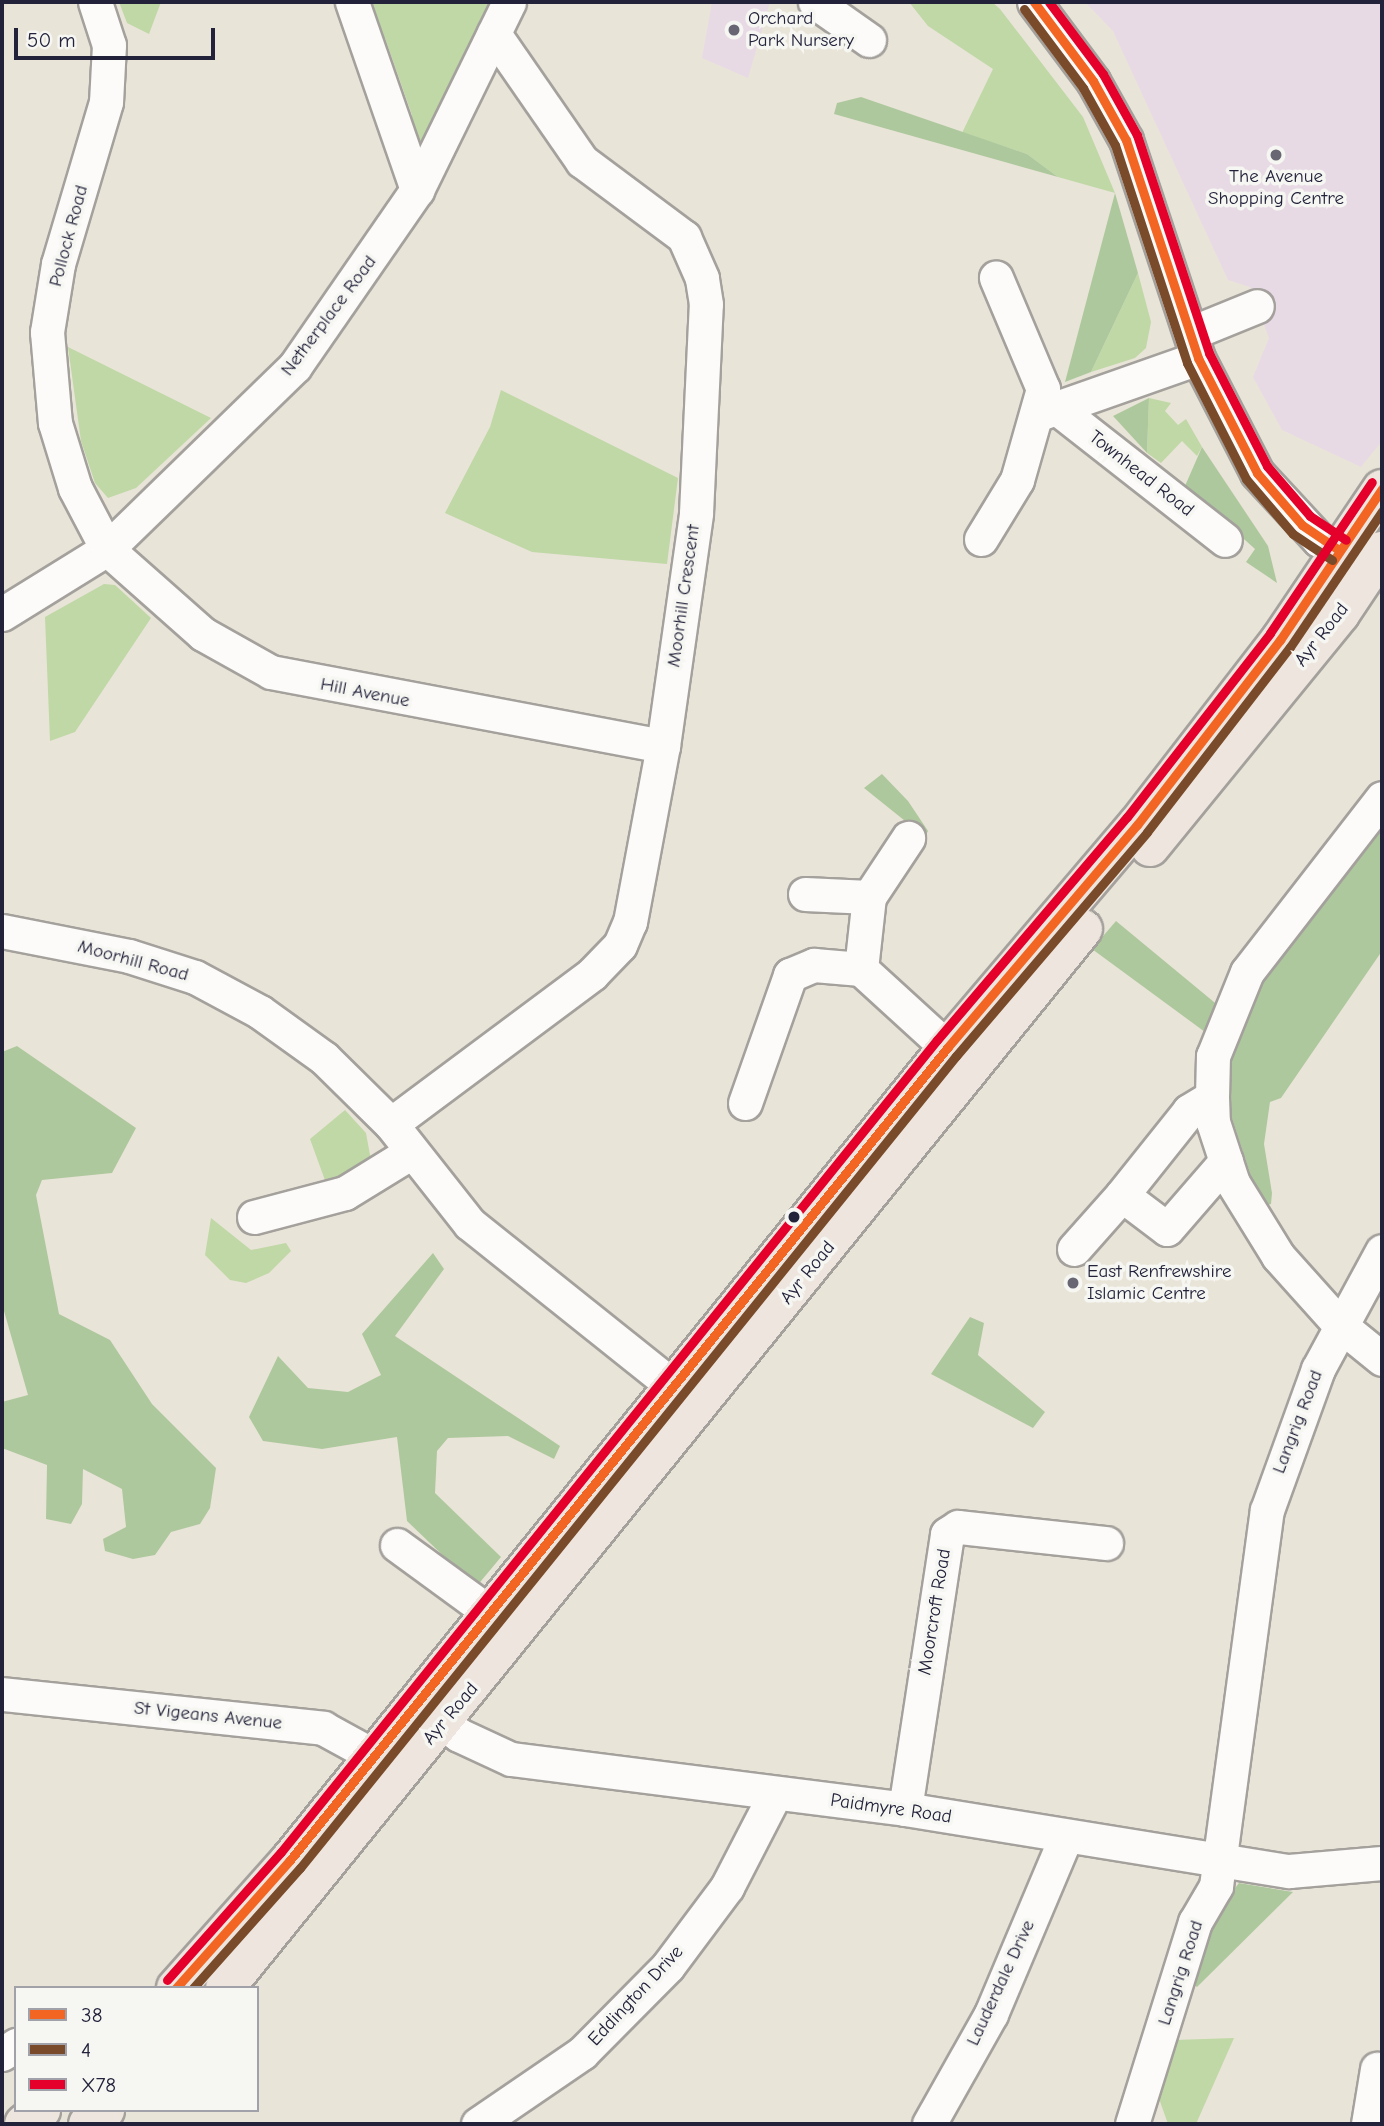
<!DOCTYPE html>
<html>
<head>
<meta charset="utf-8">
<style>
	body { margin:0 }
	#map { position:relative; width:1384px; height:2126px; overflow:hidden; background:#e9e4d8; font-family:"Comic Neue",sans-serif }
	div>[style] { position:absolute }
	[style*='--x'] { left:calc(var(--x)*1px); top:calc(var(--y)*1px); width:calc(var(--w)*1px); rotate:calc(var(--a)*1deg) }
	.built>* { inset:0; background:#e8dae5 }
	.green>* { inset:0; background:#bfd8a6 }
	.forest>* { inset:0; background:#aec89d }
	.roads { filter:drop-shadow(2px 0 #a4a19d) drop-shadow(-2px 0 #a4a19d) drop-shadow(0 2px #a4a19d) drop-shadow(0 -2px #a4a19d) }
	.minor>* { height:33px; margin:-16.5px; padding:0 16.5px; transform-origin:16.5px; border-radius:16.5px; background:#fcfbf9 }
	.major>* { height:38px; margin:-19px; padding:0 19px; transform-origin:19px; border-radius:19px; background:#eee6de }
	.bus-1>* { height:9px; margin:-4.5px; padding:0 4.5px; transform-origin:4.5px; border-radius:4.5px; background:#f26522 }
	.bus-2>* { height:9px; margin:-4.5px; padding:0 4.5px; transform-origin:4.5px; border-radius:4.5px; background:#7a4b2a }
	.bus-3>* { height:9px; margin:-4.5px; padding:0 4.5px; transform-origin:4.5px; border-radius:4.5px; background:#e4002b }
	.dots>* { width:19px; height:19px; translate:-50% -50%; box-sizing:border-box; border:4px solid #f6f6f2; border-radius:50% }
	span { translate:-50% -50%; white-space:nowrap; text-align:center; line-height:1.15; -webkit-text-stroke:7px #f6f6f2; paint-order:stroke }
	.poi-label { font-size:19px; color:#22223b }
	.left { translate:0 -50%; text-align:left }
	.street-label { font-size:19px; color:#22223b }
	.frame { position:absolute; inset:0; border:4px solid #22223b; pointer-events:none }
	.legend { position:absolute; left:14px; top:1986px; width:245px; height:126px; box-sizing:border-box; background:#f6f6f2; border:2px solid #a1a1a9; margin:0; padding:9px 12px; list-style:none; font-size:21px; color:#22223b }
	.legend li { display:flex; align-items:center; gap:14px; height:35px }
	.legend b { width:35px; border:2px solid #a1a1a9 }
	.scale { position:absolute; left:14px; top:28px; width:201px; height:32px; box-sizing:border-box; border:4px solid #22223b; border-top:0; padding-left:9px; font-size:21px; line-height:24px; white-space:nowrap; color:#22223b; -webkit-text-stroke:5px #f6f6f2; paint-order:stroke }
</style>
</head>
<body>
<div id="map">
	<div class="built">
		<i style="clip-path:polygon(712px 2px,770px 2px,748px 78px,702px 58px)"></i>
		<i style="clip-path:polygon(1085px 2px,1382px 2px,1382px 441px,1361px 467px,1282px 430px,1253px 377px,1269px 338px,1250px 287px,1228px 280px,1113px 31px)"></i>
	</div>
	<div class="green">
		<i style="clip-path:polygon(119px 2px,161px 2px,149px 34px,127px 23px)"></i>
		<i style="clip-path:polygon(361px 2px,489px 2px,422px 142px,414px 143px,406px 127px,412px 115px,385px 38px,372px 34px)"></i>
		<i style="clip-path:polygon(909px 2px,992px 2px,1000px 9px,1083px 117px,1115px 193px,1058px 177px,1027px 154px,962px 133px,993px 69px,928px 26px)"></i>
		<i style="clip-path:polygon(1138px 273px,1151px 322px,1146px 348px,1135px 358px,1091px 372px)"></i>
		<i style="clip-path:polygon(68px 347px,211px 418px,136px 488px,108px 498px,95px 483px,81px 441px)"></i>
		<i style="clip-path:polygon(501px 390px,678px 478px,667px 564px,532px 552px,445px 513px,490px 427px)"></i>
		<i style="clip-path:polygon(1149px 398px,1171px 403px,1165px 411px,1178px 425px,1186px 419px,1202px 447px,1197px 456px,1182px 441px,1161px 463px,1147px 453px)"></i>
		<i style="clip-path:polygon(104px 584px,115px 585px,151px 618px,75px 732px,50px 741px,45px 617px)"></i>
		<i style="clip-path:polygon(345px 1110px,366px 1133px,372px 1166px,326px 1183px,310px 1139px)"></i>
		<i style="clip-path:polygon(211px 1218px,251px 1250px,286px 1243px,291px 1251px,269px 1273px,246px 1283px,230px 1280px,205px 1255px)"></i>
		<i style="clip-path:polygon(1234px 2038px,1196px 2124px,1168px 2124px,1156px 2090px,1174px 2040px)"></i>
	</div>
	<div class="forest">
		<i style="clip-path:polygon(861px 97px,1027px 154px,1058px 177px,834px 114px,837px 103px)"></i>
		<i style="clip-path:polygon(1115px 193px,1138px 273px,1091px 372px,1065px 382px)"></i>
		<i style="clip-path:polygon(1149px 398px,1147px 453px,1113px 416px)"></i>
		<i style="clip-path:polygon(1202px 447px,1268px 546px,1277px 583px,1246px 562px,1255px 549px,1185px 486px)"></i>
		<i style="clip-path:polygon(882px 774px,908px 801px,928px 831px,925px 837px,864px 788px)"></i>
		<i style="clip-path:polygon(1382px 816px,1382px 951px,1281px 1098px,1270px 1102px,1264px 1144px,1272px 1193px,1271px 1204px,1261px 1207px,1226px 1100px,1222px 1051px,1254px 979px)"></i>
		<i style="clip-path:polygon(1116px 921px,1220px 1007px,1205px 1032px,1092px 949px)"></i>
		<i style="clip-path:polygon(17px 1046px,136px 1128px,112px 1173px,42px 1180px,36px 1195px,59px 1314px,110px 1340px,152px 1404px,216px 1468px,210px 1508px,200px 1524px,171px 1532px,155px 1555px,133px 1559px,105px 1551px,103px 1539px,126px 1527px,122px 1489px,83px 1469px,82px 1504px,71px 1524px,46px 1519px,47px 1465px,2px 1448px,2px 1402px,28px 1395px,2px 1304px,2px 1052px)"></i>
		<i style="clip-path:polygon(433px 1253px,444px 1269px,395px 1336px,560px 1446px,554px 1459px,508px 1436px,448px 1438px,437px 1451px,435px 1493px,501px 1557px,476px 1587px,407px 1521px,397px 1437px,322px 1449px,263px 1441px,249px 1417px,278px 1356px,308px 1388px,348px 1392px,381px 1375px,362px 1334px)"></i>
		<i style="clip-path:polygon(970px 1317px,984px 1323px,978px 1355px,1045px 1412px,1033px 1428px,931px 1374px)"></i>
		<i style="clip-path:polygon(1239px 1883px,1293px 1892px,1197px 1987px,1186px 1979px,1204px 1927px)"></i>
	</div>
	<div class="roads">
		<div class="minor">
			<i style="--x:95;--y:2;--w:45;--a:72"></i>
			<i style="--x:109;--y:45;--w:57;--a:93"></i>
			<i style="--x:106;--y:102;--w:169;--a:106.5"></i>
			<i style="--x:58;--y:264;--w:69;--a:99.2"></i>
			<i style="--x:47;--y:332;--w:91;--a:85"></i>
			<i style="--x:55;--y:423;--w:68;--a:72.9"></i>
			<i style="--x:75;--y:488;--w:69;--a:62.3"></i>
			<i style="--x:107;--y:549;--w:128;--a:41.5"></i>
			<i style="--x:203;--y:634;--w:78;--a:29.2"></i>
			<i style="--x:271;--y:672;--w:399;--a:10.7"></i>
			<i style="--x:352;--y:2;--w:199;--a:70.9"></i>
			<i style="--x:815;--y:2;--w:66;--a:35.1"></i>
			<i style="--x:1034;--y:2;--w:99;--a:53.2"></i>
			<i style="--x:1093;--y:81;--w:68;--a:60.8"></i>
			<i style="--x:1126;--y:140;--w:230;--a:71.7"></i>
			<i style="--x:1198;--y:358;--w:129;--a:62.8"></i>
			<i style="--x:1257;--y:473;--w:91;--a:47.2"></i>
			<i style="--x:1319;--y:540;--w:48;--a:24.4"></i>
			<i style="--x:1191;--y:333;--w:71;--a:-22.2"></i>
			<i style="--x:1058;--y:409;--w:212;--a:38.1"></i>
			<i style="--x:1042;--y:413;--w:165;--a:-19.4"></i>
			<i style="--x:981;--y:539;--w:69;--a:-58.6"></i>
			<i style="--x:1017;--y:480;--w:95;--a:-74.1"></i>
			<i style="--x:1043;--y:389;--w:121;--a:-112.9"></i>
			<i style="--x:2;--y:614;--w:123;--a:-31.8"></i>
			<i style="--x:107;--y:549;--w:262;--a:-44.2"></i>
			<i style="--x:295;--y:366;--w:214;--a:-55.3"></i>
			<i style="--x:417;--y:190;--w:209;--a:-63.9"></i>
			<i style="--x:1382;--y:798;--w:220;--a:127.8"></i>
			<i style="--x:1247;--y:972;--w:91;--a:112"></i>
			<i style="--x:1213;--y:1056;--w:41;--a:91.4"></i>
			<i style="--x:1212;--y:1097;--w:25;--a:88"></i>
			<i style="--x:1213;--y:1122;--w:64;--a:71.8"></i>
			<i style="--x:1233;--y:1183;--w:86;--a:58.3"></i>
			<i style="--x:1278;--y:1256;--w:93;--a:48.1"></i>
			<i style="--x:1340;--y:1325;--w:54;--a:39"></i>
			<i style="--x:805;--y:894;--w:64;--a:2.7"></i>
			<i style="--x:2;--y:931;--w:129;--a:11.1"></i>
			<i style="--x:129;--y:956;--w:69;--a:17.7"></i>
			<i style="--x:195;--y:977;--w:74;--a:28.3"></i>
			<i style="--x:260;--y:1012;--w:79;--a:35.7"></i>
			<i style="--x:324;--y:1058;--w:94;--a:44.6"></i>
			<i style="--x:391;--y:1124;--w:127;--a:51.7"></i>
			<i style="--x:470;--y:1224;--w:285;--a:38.6"></i>
			<i style="--x:861;--y:969;--w:72;--a:-83.7"></i>
			<i style="--x:869;--y:897;--w:71;--a:-56.5"></i>
			<i style="--x:1212;--y:1097;--w:27;--a:149"></i>
			<i style="--x:1189;--y:1111;--w:107;--a:128.6"></i>
			<i style="--x:1122;--y:1195;--w:56;--a:37.1"></i>
			<i style="--x:1167;--y:1229;--w:90;--a:-49.1"></i>
			<i style="--x:745;--y:1103;--w:136;--a:-70.6"></i>
			<i style="--x:790;--y:975;--w:26;--a:-23"></i>
			<i style="--x:814;--y:965;--w:47;--a:4.9"></i>
			<i style="--x:861;--y:969;--w:142;--a:42.4"></i>
			<i style="--x:391;--y:1124;--w:251;--a:-36.7"></i>
			<i style="--x:592;--y:974;--w:40;--a:-46"></i>
			<i style="--x:620;--y:945;--w:25;--a:-67"></i>
			<i style="--x:630;--y:922;--w:179;--a:-79.4"></i>
			<i style="--x:663;--y:746;--w:235;--a:-81.9"></i>
			<i style="--x:696;--y:513;--w:209;--a:-87.3"></i>
			<i style="--x:706;--y:304;--w:26;--a:-99"></i>
			<i style="--x:702;--y:278;--w:45;--a:-113.7"></i>
			<i style="--x:684;--y:237;--w:127;--a:-143.3"></i>
			<i style="--x:582;--y:161;--w:155;--a:-124.7"></i>
			<i style="--x:254;--y:1217;--w:94;--a:-14.8"></i>
			<i style="--x:345;--y:1193;--w:76;--a:-31.6"></i>
			<i style="--x:1074;--y:1249;--w:72;--a:-48.4"></i>
			<i style="--x:397;--y:1545;--w:141;--a:36.1"></i>
			<i style="--x:2;--y:1694;--w:323;--a:6"></i>
			<i style="--x:323;--y:1728;--w:83;--a:28.7"></i>
			<i style="--x:422;--y:1707;--w:46;--a:37.1"></i>
			<i style="--x:459;--y:1735;--w:57;--a:24.8"></i>
			<i style="--x:511;--y:1759;--w:397;--a:7.2"></i>
			<i style="--x:905;--y:1809;--w:389;--a:9.2"></i>
			<i style="--x:1289;--y:1871;--w:93;--a:-4.9"></i>
			<i style="--x:905;--y:1809;--w:278;--a:-81.3"></i>
			<i style="--x:947;--y:1534;--w:13;--a:-32"></i>
			<i style="--x:958;--y:1527;--w:149;--a:6.2"></i>
			<i style="--x:2;--y:2054;--w:17;--a:-33"></i>
			<i style="--x:478;--y:2124;--w:126;--a:-34.3"></i>
			<i style="--x:582;--y:2053;--w:122;--a:-45.3"></i>
			<i style="--x:668;--y:1966;--w:99;--a:-53.2"></i>
			<i style="--x:727;--y:1887;--w:105;--a:-62.7"></i>
			<i style="--x:929;--y:2124;--w:126;--a:-60.6"></i>
			<i style="--x:991;--y:2014;--w:190;--a:-67.1"></i>
			<i style="--x:1132;--y:2124;--w:212;--a:-72.7"></i>
			<i style="--x:1195;--y:1922;--w:42;--a:-59.7"></i>
			<i style="--x:1216;--y:1886;--w:379;--a:-82.3"></i>
			<i style="--x:1267;--y:1510;--w:150;--a:-70.1"></i>
			<i style="--x:1318;--y:1369;--w:134;--a:-61.5"></i>
			<i style="--x:1368;--y:2124;--w:56;--a:-80.7"></i>
		</div>
		<div class="major">
			<i style="--x:1150;--y:847;--w:301;--a:-50.8"></i>
			<i style="--x:1340;--y:614;--w:76;--a:-56.3"></i>
			<i style="--x:176;--y:1988;--w:171;--a:-48.3"></i>
			<i style="--x:290;--y:1860;--w:1045;--a:-51.02"></i>
			<i style="--x:947;--y:1048;--w:293;--a:-49.6"></i>
			<i style="--x:1137;--y:825;--w:234;--a:-52.3"></i>
			<i style="--x:1280;--y:640;--w:182;--a:-56"></i>
			<i style="--x:225;--y:1988;--w:1363;--a:-50.99"></i>
			<i style="--x:24;--y:2124;--w:22;--a:-39"></i>
			<i style="--x:88;--y:2124;--w:22;--a:-39"></i>
		</div>
	</div>
	<div class="bus-1">
		<i style="--x:1034;--y:2;--w:99;--a:53.2"></i>
		<i style="--x:1093;--y:81;--w:68;--a:60.8"></i>
		<i style="--x:1126;--y:140;--w:230;--a:71.7"></i>
		<i style="--x:1198;--y:358;--w:129;--a:62.8"></i>
		<i style="--x:1257;--y:473;--w:69;--a:49.1"></i>
		<i style="--x:1302;--y:525;--w:45;--a:34"></i>
		<i style="--x:176;--y:1988;--w:171;--a:-48.3"></i>
		<i style="--x:290;--y:1860;--w:1045;--a:-51.02"></i>
		<i style="--x:947;--y:1048;--w:293;--a:-49.6"></i>
		<i style="--x:1137;--y:825;--w:234;--a:-52.3"></i>
		<i style="--x:1280;--y:640;--w:182;--a:-56"></i>
	</div>
	<div class="bus-2">
		<i style="--x:1024;--y:9;--w:99;--a:53.2"></i>
		<i style="--x:1083;--y:88;--w:65;--a:60.7"></i>
		<i style="--x:1115;--y:145;--w:230;--a:71.7"></i>
		<i style="--x:1187;--y:363;--w:130;--a:63"></i>
		<i style="--x:1246;--y:479;--w:72;--a:49.5"></i>
		<i style="--x:1293;--y:534;--w:47;--a:33.7"></i>
		<i style="--x:193;--y:1988;--w:161;--a:-48.3"></i>
		<i style="--x:300;--y:1868;--w:1044;--a:-51.07"></i>
		<i style="--x:956;--y:1056;--w:294;--a:-49.5"></i>
		<i style="--x:1147;--y:832;--w:234;--a:-52.3"></i>
		<i style="--x:1290;--y:647;--w:164;--a:-55.9"></i>
	</div>
	<div class="bus-3">
		<i style="--x:1049;--y:2;--w:90;--a:53.1"></i>
		<i style="--x:1103;--y:74;--w:70;--a:60.9"></i>
		<i style="--x:1137;--y:135;--w:230;--a:71.7"></i>
		<i style="--x:1209;--y:353;--w:127;--a:62.8"></i>
		<i style="--x:1267;--y:466;--w:66;--a:49.3"></i>
		<i style="--x:1310;--y:516;--w:43;--a:33.7"></i>
		<i style="--x:167;--y:1980;--w:171;--a:-48.3"></i>
		<i style="--x:281;--y:1852;--w:1044;--a:-51.07"></i>
		<i style="--x:937;--y:1040;--w:293;--a:-49.6"></i>
		<i style="--x:1127;--y:817;--w:233;--a:-52.1"></i>
		<i style="--x:1270;--y:633;--w:182;--a:-56"></i>
	</div>
	<div class="dots">
		<i style="left:734px;top:30px;background:#686672"></i>
		<i style="left:1276px;top:155px;background:#686672"></i>
		<i style="left:794px;top:1217px;background:#22223b"></i>
		<i style="left:1073px;top:1283px;background:#686672"></i>
	</div>
	<div class="poi-label">
		<span class="left" style="left:748px;top:30px">Orchard<br>Park Nursery</span>
		<span style="left:1276px;top:188px">The Avenue<br>Shopping Centre</span>
		<span class="left" style="left:1087px;top:1283px">East Renfrewshire<br>Islamic Centre</span>
	</div>
	<div class="street-label">
		<span style="left:69px;top:236px;rotate:-75deg">Pollock Road</span>
		<span style="left:329px;top:316px;rotate:-53deg">Netherplace Road</span>
		<span style="left:1141px;top:474px;rotate:38deg">Townhead Road</span>
		<span style="left:684px;top:596px;rotate:-82deg">Moorhill Crescent</span>
		<span style="left:1322px;top:635px;rotate:-52deg">Ayr Road</span>
		<span style="left:365px;top:693px;rotate:11deg">Hill Avenue</span>
		<span style="left:133px;top:961px;rotate:15deg">Moorhill Road</span>
		<span style="left:808px;top:1273px;rotate:-51deg">Ayr Road</span>
		<span style="left:1298px;top:1422px;rotate:-69deg">Langrig Road</span>
		<span style="left:935px;top:1612px;rotate:-81deg">Moorcroft Road</span>
		<span style="left:451px;top:1714px;rotate:-50deg">Ayr Road</span>
		<span style="left:208px;top:1716px;rotate:6deg">St Vigeans Avenue</span>
		<span style="left:891px;top:1809px;rotate:8deg">Paidmyre Road</span>
		<span style="left:1181px;top:1973px;rotate:-72deg">Langrig Road</span>
		<span style="left:1001px;top:1983px;rotate:-65deg">Lauderdale Drive</span>
		<span style="left:636px;top:1996px;rotate:-47deg">Eddington Drive</span>
	</div>
	<div class="frame"></div>
	<ul class="legend">
	<li><b style="height:9px;background:#f26522"></b>38</li>
	<li><b style="height:9px;background:#7a4b2a"></b>4</li>
	<li><b style="height:9px;background:#e4002b"></b>X78</li>
	</ul>
	<div class="scale">50 m</div>
</div>
</body>
</html>
